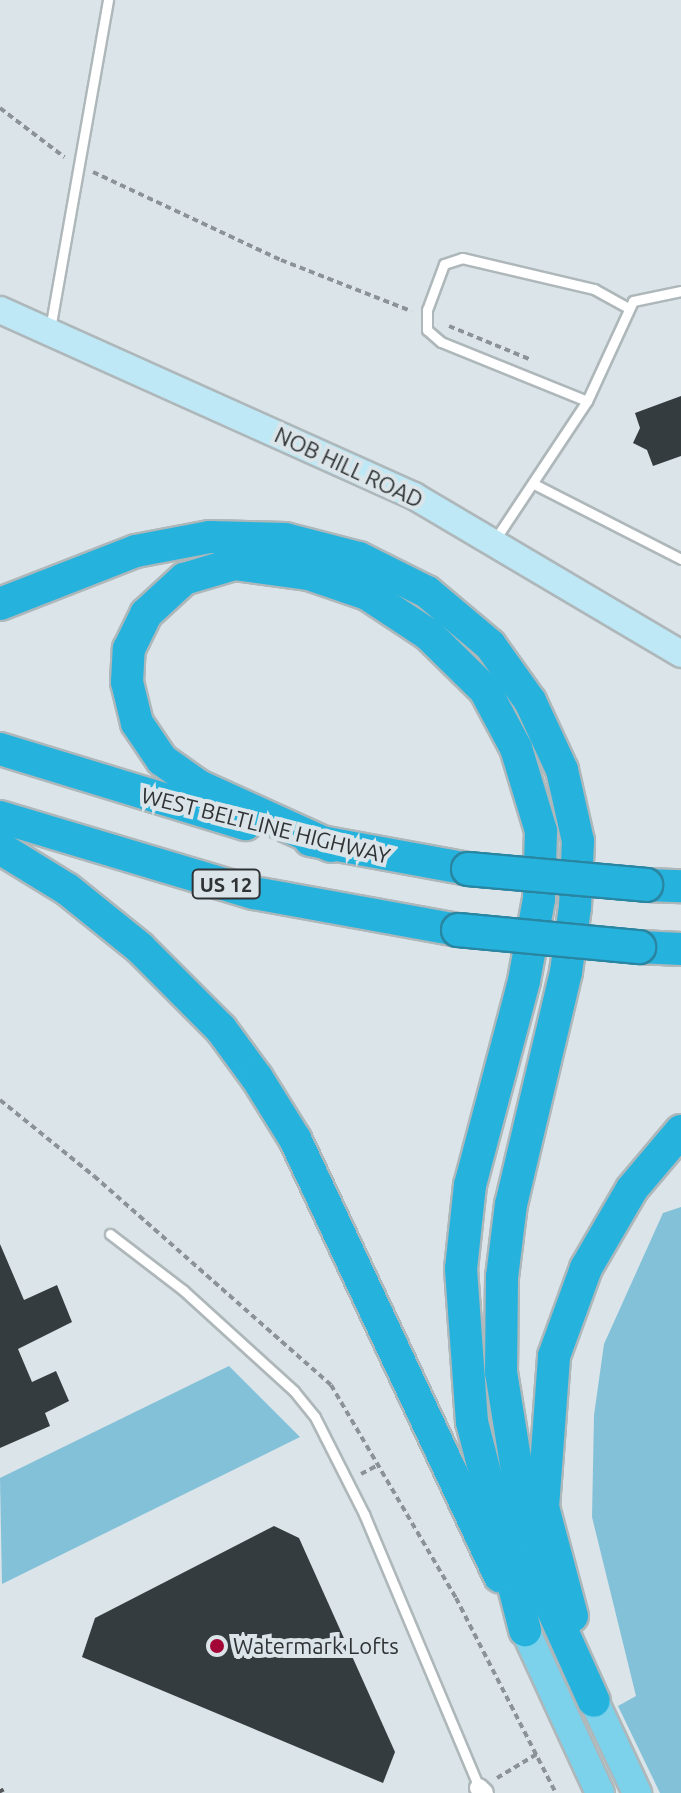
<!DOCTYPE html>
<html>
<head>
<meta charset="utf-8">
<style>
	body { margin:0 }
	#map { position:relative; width:681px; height:1793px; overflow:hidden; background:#dbe4e8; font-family:Ubuntu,sans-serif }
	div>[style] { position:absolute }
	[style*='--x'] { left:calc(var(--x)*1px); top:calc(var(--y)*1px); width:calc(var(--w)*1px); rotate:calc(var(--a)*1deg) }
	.green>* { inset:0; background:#83c1d9 }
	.building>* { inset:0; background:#353c3f }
	.path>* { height:4px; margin-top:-2px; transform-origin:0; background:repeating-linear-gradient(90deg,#8c9396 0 6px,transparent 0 10px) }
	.roads { filter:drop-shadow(2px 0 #aeb7ba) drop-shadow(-2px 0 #aeb7ba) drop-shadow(0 2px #aeb7ba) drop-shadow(0 -2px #aeb7ba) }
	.lane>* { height:9px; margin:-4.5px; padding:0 4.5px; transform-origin:4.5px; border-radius:4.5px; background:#fff }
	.street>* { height:18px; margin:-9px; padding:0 9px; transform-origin:9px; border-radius:9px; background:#fff }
	.secondary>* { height:26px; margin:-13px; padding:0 13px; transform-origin:13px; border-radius:13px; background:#bee8f5 }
	.primary>* { height:28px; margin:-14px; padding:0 14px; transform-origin:14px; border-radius:14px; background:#7cd1eb }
	.highway>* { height:32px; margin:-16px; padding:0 16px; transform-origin:16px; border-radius:16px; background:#25b3de }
	.rail>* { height:6px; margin-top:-3px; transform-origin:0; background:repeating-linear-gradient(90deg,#55595b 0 14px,transparent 0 28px) }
	.bridges { filter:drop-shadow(2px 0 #2986a3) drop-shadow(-2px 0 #2986a3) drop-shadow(0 2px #2986a3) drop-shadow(0 -2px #2986a3) }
	.highway-bridge>* { height:32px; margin:-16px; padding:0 16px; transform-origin:16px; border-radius:16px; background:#25b3de }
	.dots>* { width:22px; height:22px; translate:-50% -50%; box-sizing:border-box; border:4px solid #dbe4e8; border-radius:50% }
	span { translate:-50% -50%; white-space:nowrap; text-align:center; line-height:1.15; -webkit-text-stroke:8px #dbe4e8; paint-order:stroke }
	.shield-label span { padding:2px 6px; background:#dbe4e8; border:2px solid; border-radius:6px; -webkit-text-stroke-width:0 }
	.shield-label { font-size:20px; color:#303335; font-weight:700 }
	.street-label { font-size:22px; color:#303335 }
	.poi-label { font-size:22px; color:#303335 }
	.left { translate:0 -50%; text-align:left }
</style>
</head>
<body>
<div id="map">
	<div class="green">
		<i style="clip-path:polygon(681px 1207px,681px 1793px,660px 1793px,618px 1706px,636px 1696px,592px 1517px,594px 1415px,604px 1344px,663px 1213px)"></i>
		<i style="clip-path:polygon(229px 1366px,300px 1437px,2px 1584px,0 1478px)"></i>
	</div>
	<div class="building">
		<i style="clip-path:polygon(681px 396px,681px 456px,653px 466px,647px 450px,633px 443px,640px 428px,635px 413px)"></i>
		<i style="clip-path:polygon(0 1244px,24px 1300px,57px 1285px,72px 1322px,18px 1349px,32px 1382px,56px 1371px,69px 1401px,45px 1413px,50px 1426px,0 1448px)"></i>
		<i style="clip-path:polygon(274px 1526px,299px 1538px,395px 1752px,383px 1783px,82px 1657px,95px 1618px)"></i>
	</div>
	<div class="path">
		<i style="--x:0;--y:108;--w:81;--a:37.4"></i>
		<i style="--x:93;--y:172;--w:208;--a:25.1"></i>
		<i style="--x:281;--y:260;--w:140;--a:21.4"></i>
		<i style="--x:449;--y:326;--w:87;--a:22.4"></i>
		<i style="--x:0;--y:1100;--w:121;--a:39"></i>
		<i style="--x:94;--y:1176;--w:316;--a:41.4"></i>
		<i style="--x:331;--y:1385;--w:247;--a:59.6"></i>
		<i style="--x:456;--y:1598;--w:219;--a:62.9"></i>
		<i style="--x:361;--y:1474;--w:21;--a:-28"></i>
		<i style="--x:497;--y:1778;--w:47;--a:-31"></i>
	</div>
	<div class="roads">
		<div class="lane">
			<i style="--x:50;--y:329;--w:334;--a:-80"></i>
			<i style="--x:587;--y:401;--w:157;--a:-158"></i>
			<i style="--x:441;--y:342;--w:18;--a:-139"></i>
			<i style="--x:427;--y:330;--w:20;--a:-90"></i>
			<i style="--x:427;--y:310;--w:49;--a:-69.7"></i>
			<i style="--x:444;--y:264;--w:19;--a:-18"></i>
			<i style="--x:462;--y:258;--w:136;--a:13.2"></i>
			<i style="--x:594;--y:289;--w:39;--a:29"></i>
			<i style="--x:534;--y:484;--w:165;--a:27"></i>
			<i style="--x:494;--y:541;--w:168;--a:-56.4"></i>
			<i style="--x:587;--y:401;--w:110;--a:-65.3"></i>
			<i style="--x:633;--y:301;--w:49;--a:-11.8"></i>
			<i style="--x:110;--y:1234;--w:92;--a:37.5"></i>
			<i style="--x:183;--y:1290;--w:150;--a:42.3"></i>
			<i style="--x:294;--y:1391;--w:33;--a:51"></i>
			<i style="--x:315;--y:1417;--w:109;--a:63.2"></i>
			<i style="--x:364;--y:1514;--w:297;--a:67.2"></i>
		</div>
		<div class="street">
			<i style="--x:479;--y:1788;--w:7;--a:45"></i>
		</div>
		<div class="secondary">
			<i style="--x:0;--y:310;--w:454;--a:24.2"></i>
			<i style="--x:414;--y:496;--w:310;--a:30.6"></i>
		</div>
		<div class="primary">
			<i style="--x:525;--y:1630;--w:179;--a:65.3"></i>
			<i style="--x:594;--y:1701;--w:102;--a:64.9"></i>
		</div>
		<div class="highway">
			<i style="--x:0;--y:604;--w:146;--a:-21.3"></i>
			<i style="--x:136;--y:551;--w:75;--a:-10.7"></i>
			<i style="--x:210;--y:537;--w:75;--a:1.5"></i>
			<i style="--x:285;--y:539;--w:76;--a:14.4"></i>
			<i style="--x:359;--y:558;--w:76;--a:26.6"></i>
			<i style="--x:427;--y:592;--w:82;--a:40.1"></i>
			<i style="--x:490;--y:645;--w:69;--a:54.5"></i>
			<i style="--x:530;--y:701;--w:76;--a:65.1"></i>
			<i style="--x:562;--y:770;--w:73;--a:77.3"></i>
			<i style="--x:578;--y:841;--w:66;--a:92.6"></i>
			<i style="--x:575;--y:907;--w:66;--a:97.9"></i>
			<i style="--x:566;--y:972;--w:238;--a:103.3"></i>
			<i style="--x:511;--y:1204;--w:74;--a:97"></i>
			<i style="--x:502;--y:1277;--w:95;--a:90.6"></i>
			<i style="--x:501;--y:1372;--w:194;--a:80.8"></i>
			<i style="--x:532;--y:1564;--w:150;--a:65.7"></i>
			<i style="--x:0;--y:749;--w:257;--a:17"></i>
			<i style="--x:0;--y:817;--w:265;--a:16.7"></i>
			<i style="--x:254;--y:893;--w:207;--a:10.3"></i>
			<i style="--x:310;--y:840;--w:161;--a:10.4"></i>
			<i style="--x:331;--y:846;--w:145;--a:-155.6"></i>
			<i style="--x:199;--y:786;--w:45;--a:-144.9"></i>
			<i style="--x:162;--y:760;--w:45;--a:-124"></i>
			<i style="--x:137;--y:723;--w:42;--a:-103.7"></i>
			<i style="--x:127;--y:682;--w:33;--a:-87"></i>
			<i style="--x:129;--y:649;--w:39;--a:-64"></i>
			<i style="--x:146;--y:614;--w:52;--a:-42.6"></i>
			<i style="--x:184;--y:579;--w:52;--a:-16.7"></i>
			<i style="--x:234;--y:564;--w:76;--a:7.6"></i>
			<i style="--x:309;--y:574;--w:61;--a:19"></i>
			<i style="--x:367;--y:594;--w:73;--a:33.3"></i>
			<i style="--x:428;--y:634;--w:80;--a:44.5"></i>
			<i style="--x:485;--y:690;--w:66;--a:61.9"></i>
			<i style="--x:516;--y:748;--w:87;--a:73.2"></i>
			<i style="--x:541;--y:831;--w:68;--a:91.7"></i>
			<i style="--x:539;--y:899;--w:83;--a:100.4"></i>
			<i style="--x:524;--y:981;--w:211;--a:104.8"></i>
			<i style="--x:470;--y:1185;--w:84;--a:96.1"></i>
			<i style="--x:461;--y:1269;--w:153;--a:85.9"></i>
			<i style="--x:472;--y:1422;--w:215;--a:75.7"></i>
			<i style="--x:0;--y:848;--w:79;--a:31.5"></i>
			<i style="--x:67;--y:889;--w:94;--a:38.9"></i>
			<i style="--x:140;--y:948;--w:115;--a:45"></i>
			<i style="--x:221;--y:1029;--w:61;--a:53.7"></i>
			<i style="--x:257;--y:1078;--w:72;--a:58.1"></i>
			<i style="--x:295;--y:1139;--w:483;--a:64.9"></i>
			<i style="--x:646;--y:885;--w:35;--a:2"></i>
			<i style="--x:639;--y:947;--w:42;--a:2.7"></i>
			<i style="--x:572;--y:1616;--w:113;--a:-104.9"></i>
			<i style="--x:543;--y:1507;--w:151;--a:-85.8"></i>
			<i style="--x:554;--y:1356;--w:94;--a:-70"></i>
			<i style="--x:586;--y:1268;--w:91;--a:-59.8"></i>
			<i style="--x:632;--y:1189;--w:76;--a:-49.8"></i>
		</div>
	</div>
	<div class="rail">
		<i style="--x:0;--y:1789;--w:4;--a:63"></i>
	</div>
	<div class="bridges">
		<div class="highway-bridge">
			<i style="--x:468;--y:869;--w:179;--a:5.1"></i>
			<i style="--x:458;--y:930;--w:182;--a:5.4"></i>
		</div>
	</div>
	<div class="dots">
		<i style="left:217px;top:1646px;background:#a30537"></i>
	</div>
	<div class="shield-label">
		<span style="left:226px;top:884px">US 12</span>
	</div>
	<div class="street-label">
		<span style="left:349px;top:467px;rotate:25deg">NOB HILL ROAD</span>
		<span style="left:266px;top:825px;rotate:14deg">WEST BELTLINE HIGHWAY</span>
	</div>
	<div class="poi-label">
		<span class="left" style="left:233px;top:1646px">Watermark Lofts</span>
	</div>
</div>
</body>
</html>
